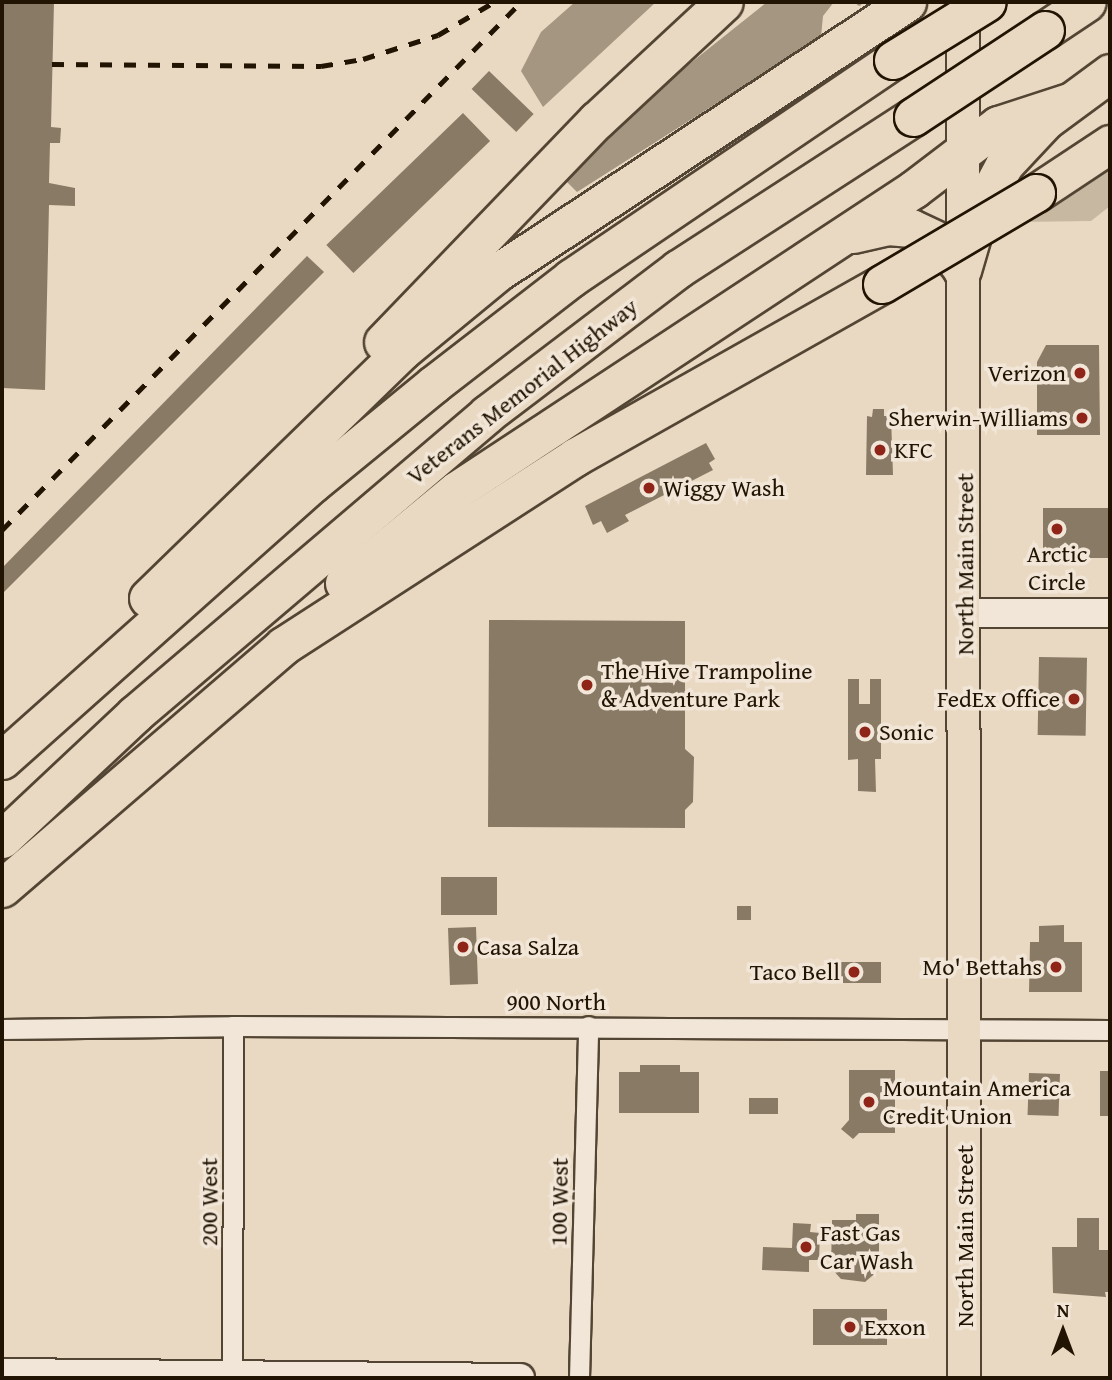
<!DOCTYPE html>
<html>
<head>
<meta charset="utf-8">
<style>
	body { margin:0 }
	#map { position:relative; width:1112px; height:1380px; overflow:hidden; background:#e9d9c2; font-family:"Gentium Book Plus",serif }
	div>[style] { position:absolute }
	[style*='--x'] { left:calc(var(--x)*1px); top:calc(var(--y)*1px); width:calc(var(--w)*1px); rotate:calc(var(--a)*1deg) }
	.green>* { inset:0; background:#c7b8a2 }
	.water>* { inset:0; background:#a59681 }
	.stream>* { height:5px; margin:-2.5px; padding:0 2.5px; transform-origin:2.5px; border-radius:2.5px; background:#a59681 }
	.building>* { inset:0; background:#897a66; transform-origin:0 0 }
	.roads { filter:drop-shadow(2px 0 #534533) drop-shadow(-2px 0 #534533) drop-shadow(0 2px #534533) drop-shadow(0 -2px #534533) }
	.street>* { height:19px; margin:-9.5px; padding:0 9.5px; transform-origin:9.5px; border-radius:9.5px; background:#f1e6d7 }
	.secondary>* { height:28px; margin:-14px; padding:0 14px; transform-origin:14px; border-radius:14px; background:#f1e6d7 }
	.primary>* { height:32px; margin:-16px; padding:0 16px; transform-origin:16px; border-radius:16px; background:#e9d9c2 }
	.highway>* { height:37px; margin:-18.5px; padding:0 18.5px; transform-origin:18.5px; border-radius:18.5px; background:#e9d9c2 }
	.rail>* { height:5px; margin-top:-2.5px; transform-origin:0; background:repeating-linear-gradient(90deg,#211403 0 12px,transparent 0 24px) }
	.bridges { filter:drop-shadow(2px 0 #211403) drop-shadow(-2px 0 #211403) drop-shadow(0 2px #211403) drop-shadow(0 -2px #211403) }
	.highway-bridge>* { height:37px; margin:-18.5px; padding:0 18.5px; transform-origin:18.5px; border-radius:18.5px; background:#e9d9c2 }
	.dots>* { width:19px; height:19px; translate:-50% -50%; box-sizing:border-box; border:4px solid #f1e6d7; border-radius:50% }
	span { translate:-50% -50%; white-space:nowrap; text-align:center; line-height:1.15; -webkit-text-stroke:7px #f1e6d7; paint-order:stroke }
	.poi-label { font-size:24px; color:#211403 }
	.right { translate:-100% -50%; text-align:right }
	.left { translate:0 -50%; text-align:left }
	.street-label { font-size:24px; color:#211403 }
	.frame { position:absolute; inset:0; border:4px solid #211403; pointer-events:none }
	.north { position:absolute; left:1028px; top:1296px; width:70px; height:70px; -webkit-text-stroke:5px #f1e6d7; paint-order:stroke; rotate:0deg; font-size:19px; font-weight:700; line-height:28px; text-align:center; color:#211403 }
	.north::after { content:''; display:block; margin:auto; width:24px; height:32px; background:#211403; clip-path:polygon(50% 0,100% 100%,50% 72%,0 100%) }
</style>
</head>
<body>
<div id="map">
	<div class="green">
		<i style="clip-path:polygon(1110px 162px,1110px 206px,1091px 221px,1017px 222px)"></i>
	</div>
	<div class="water">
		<i style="clip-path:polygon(575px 2px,656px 2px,543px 107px,521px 71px,541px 32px)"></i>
		<i style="clip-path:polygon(767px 2px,834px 2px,823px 16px,821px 37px,577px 192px,566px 181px,653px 93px)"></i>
	</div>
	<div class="stream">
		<i style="--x:858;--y:2;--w:1;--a:45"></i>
	</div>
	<div class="building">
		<i style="clip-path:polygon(2px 2px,54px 2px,51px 127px,61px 128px,60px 143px,50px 143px,49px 183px,75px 188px,75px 206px,49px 205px,45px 390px,2px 388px)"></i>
		<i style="left:489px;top:71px;width:62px;height:25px;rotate:44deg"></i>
		<i style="left:463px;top:113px;width:39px;height:190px;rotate:46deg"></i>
		<i style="clip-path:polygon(307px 256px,324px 272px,2px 594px,2px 568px)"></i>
		<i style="clip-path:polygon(1046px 345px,1099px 345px,1100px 435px,1037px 435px,1037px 362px)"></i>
		<i style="clip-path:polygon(873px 409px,884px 409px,884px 416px,891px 416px,893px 475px,866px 475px,867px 416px,872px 417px)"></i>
		<i style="clip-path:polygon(706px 443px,715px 459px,709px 463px,713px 470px,625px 515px,629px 521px,607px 533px,601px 521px,593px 525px,585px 506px)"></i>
		<i style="left:1043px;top:508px;width:67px;height:50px"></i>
		<i style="clip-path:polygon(489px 620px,685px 621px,685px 749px,694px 757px,693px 802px,685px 810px,685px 828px,488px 827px)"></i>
		<i style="left:1039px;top:657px;width:48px;height:78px;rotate:1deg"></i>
		<i style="clip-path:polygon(848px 679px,859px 679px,859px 704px,870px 704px,870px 679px,881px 679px,881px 759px,875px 759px,876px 792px,858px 791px,858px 759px,848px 760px)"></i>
		<i style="left:441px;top:877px;width:56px;height:38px"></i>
		<i style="left:751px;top:906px;width:14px;height:14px;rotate:90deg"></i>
		<i style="clip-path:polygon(1064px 925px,1064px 942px,1082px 942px,1082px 992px,1029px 992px,1030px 942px,1039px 942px,1039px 926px)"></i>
		<i style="left:476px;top:927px;width:57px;height:28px;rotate:88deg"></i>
		<i style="left:826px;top:962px;width:55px;height:21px"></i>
		<i style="clip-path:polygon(640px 1065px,680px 1065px,680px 1072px,699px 1072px,699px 1113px,619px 1113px,619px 1072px,640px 1072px)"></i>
		<i style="clip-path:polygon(849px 1070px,895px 1070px,895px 1133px,859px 1133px,853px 1139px,841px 1129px,849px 1120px)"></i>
		<i style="left:1100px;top:1071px;width:10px;height:45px"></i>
		<i style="left:1029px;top:1073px;width:31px;height:42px;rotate:2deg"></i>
		<i style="left:749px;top:1098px;width:29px;height:16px"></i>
		<i style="clip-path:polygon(856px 1214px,879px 1214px,879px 1270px,865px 1282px,841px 1279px,831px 1268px,832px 1220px,856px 1220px)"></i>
		<i style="clip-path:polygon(1077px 1218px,1099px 1218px,1099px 1250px,1110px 1250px,1110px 1292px,1105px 1292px,1106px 1297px,1053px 1293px,1052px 1247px,1077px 1247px)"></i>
		<i style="clip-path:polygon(793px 1223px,811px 1224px,810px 1232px,820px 1233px,819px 1260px,809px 1260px,809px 1272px,762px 1270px,763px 1247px,792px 1248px)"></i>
		<i style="left:813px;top:1309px;width:74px;height:36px"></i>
	</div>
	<div class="roads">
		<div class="street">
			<i style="--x:2;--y:1029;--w:231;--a:-0.7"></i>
			<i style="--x:233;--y:1026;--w:877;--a:0.26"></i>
			<i style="--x:232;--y:1378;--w:352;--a:-89.8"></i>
			<i style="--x:579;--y:1378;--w:352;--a:-88.5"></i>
		</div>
		<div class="secondary">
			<i style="--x:965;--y:613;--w:145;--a:0"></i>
			<i style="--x:2;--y:1373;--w:518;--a:0.55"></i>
		</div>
		<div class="primary">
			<i style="--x:963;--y:2;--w:1376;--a:89.96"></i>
		</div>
		<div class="highway">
			<i style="--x:1045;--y:30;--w:50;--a:-33.7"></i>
			<i style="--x:1036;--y:193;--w:89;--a:-33.5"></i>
			<i style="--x:853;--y:234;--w:36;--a:-13"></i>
			<i style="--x:888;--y:226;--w:23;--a:5"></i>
			<i style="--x:911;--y:228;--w:33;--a:25"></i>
			<i style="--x:941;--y:242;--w:34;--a:52"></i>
			<i style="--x:962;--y:270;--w:60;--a:-73.7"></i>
			<i style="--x:979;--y:212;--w:53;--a:-62"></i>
			<i style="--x:1004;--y:165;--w:60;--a:-47"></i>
			<i style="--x:1045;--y:121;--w:81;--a:-36.4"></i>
			<i style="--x:383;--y:342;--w:308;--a:-46.1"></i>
			<i style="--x:597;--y:120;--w:173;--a:-42.9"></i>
			<i style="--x:344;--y:583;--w:146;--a:-39.5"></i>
			<i style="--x:457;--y:490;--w:547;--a:-33.37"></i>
			<i style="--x:914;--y:189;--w:106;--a:-37.3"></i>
			<i style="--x:998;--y:125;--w:75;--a:-17.9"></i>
			<i style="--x:148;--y:598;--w:354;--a:-44.2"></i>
			<i style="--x:402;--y:351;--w:124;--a:-39.5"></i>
			<i style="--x:498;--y:272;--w:490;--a:-33.4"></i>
			<i style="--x:2;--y:760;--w:415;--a:-41.7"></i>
			<i style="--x:312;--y:484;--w:158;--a:-39.3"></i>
			<i style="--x:434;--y:384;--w:173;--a:-37.7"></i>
			<i style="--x:571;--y:278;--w:389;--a:-34.1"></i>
			<i style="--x:2;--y:839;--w:183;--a:-43.2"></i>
			<i style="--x:135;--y:714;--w:462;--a:-40.4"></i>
			<i style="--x:487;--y:414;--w:240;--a:-37.2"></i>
			<i style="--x:678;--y:269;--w:280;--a:-32.9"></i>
			<i style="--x:2;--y:888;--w:371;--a:-40.7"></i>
			<i style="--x:283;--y:646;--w:348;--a:-32.9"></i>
			<i style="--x:575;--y:457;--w:352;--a:-29.4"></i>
		</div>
	</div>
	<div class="rail">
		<i style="--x:52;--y:64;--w:269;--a:0.4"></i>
		<i style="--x:321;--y:66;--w:43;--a:-9.5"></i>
		<i style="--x:363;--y:59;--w:79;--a:-17.7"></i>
		<i style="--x:438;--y:35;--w:65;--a:-30.5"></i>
		<i style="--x:2;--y:530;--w:740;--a:-45.49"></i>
	</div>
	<div class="bridges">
		<div class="highway-bridge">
			<i style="--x:893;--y:60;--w:110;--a:-31.7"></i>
			<i style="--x:913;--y:117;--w:158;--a:-33.4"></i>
			<i style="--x:882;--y:284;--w:179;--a:-30.6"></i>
		</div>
	</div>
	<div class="dots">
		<i style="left:1080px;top:373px;background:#8f2418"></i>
		<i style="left:1082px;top:418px;background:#8f2418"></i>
		<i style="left:880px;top:450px;background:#8f2418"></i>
		<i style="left:649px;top:488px;background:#8f2418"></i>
		<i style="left:1057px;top:529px;background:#8f2418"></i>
		<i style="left:587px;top:685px;background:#8f2418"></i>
		<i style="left:1074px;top:699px;background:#8f2418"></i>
		<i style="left:865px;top:732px;background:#8f2418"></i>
		<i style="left:463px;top:947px;background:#8f2418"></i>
		<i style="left:1056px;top:967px;background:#8f2418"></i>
		<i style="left:854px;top:972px;background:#8f2418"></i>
		<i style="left:869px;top:1102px;background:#8f2418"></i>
		<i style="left:806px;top:1247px;background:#8f2418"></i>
		<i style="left:850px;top:1327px;background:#8f2418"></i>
	</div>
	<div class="poi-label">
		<span class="right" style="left:1066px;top:373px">Verizon</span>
		<span class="right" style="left:1068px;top:418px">Sherwin-Williams</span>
		<span class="left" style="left:894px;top:450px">KFC</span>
		<span class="left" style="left:663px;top:488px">Wiggy Wash</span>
		<span style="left:1057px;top:568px">Arctic<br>Circle</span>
		<span class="left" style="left:601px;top:685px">The Hive Trampoline<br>&amp; Adventure Park</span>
		<span class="right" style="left:1060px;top:699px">FedEx Office</span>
		<span class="left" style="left:879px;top:732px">Sonic</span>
		<span class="left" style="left:477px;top:947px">Casa Salza</span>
		<span class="right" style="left:1042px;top:967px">Mo' Bettahs</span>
		<span class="right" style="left:840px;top:972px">Taco Bell</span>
		<span class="left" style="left:883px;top:1102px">Mountain America<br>Credit Union</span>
		<span class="left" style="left:820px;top:1247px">Fast Gas<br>Car Wash</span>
		<span class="left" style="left:864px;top:1327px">Exxon</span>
	</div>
	<div class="street-label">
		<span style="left:522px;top:391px;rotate:-38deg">Veterans Memorial Highway</span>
		<span style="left:965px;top:564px;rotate:-90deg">North Main Street</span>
		<span style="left:556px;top:1002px">900 North</span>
		<span style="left:209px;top:1202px;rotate:-90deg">200 West</span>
		<span style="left:559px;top:1202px;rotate:-89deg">100 West</span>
		<span style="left:965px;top:1236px;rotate:-90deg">North Main Street</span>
	</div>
	<div class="frame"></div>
	<div class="north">N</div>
</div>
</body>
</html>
